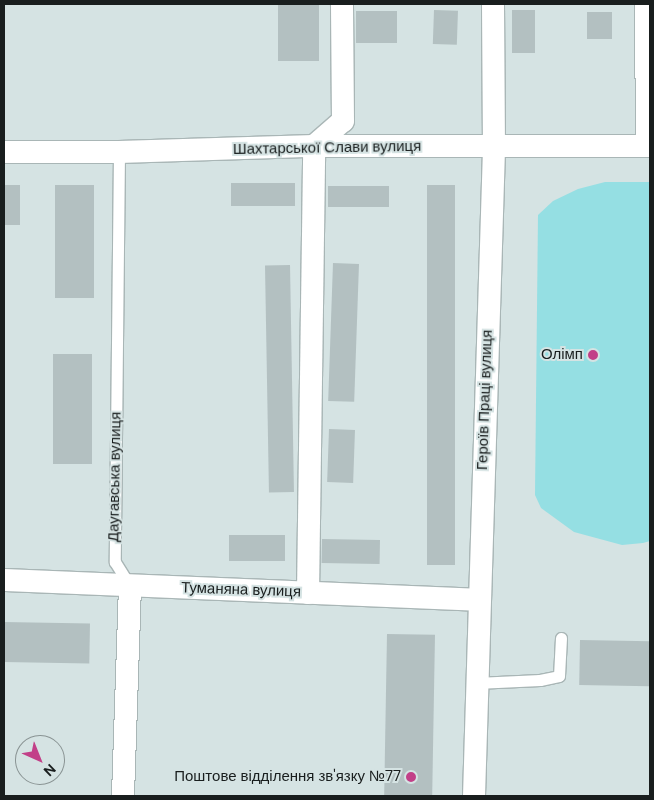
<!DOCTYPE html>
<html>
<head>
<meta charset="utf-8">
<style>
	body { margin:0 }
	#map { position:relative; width:654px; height:800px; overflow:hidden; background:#d5e3e3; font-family:"DM Sans",sans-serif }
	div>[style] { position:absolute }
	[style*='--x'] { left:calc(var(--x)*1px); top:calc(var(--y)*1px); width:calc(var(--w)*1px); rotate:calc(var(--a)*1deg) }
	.green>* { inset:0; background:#95dfe3 }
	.building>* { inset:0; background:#b3c0c1; transform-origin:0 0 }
	.roads { filter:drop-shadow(1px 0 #a9b6b6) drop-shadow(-1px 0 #a9b6b6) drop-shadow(0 1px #a9b6b6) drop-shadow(0 -1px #a9b6b6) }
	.lane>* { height:11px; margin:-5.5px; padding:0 5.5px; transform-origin:5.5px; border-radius:5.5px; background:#fff }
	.street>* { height:22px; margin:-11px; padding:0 11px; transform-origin:11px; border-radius:11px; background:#fff }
	.dots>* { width:14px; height:14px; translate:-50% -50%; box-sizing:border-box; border:2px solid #d5e3e3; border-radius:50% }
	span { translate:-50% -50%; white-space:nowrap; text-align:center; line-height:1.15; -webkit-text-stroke:4px #d5e3e3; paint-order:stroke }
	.street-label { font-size:15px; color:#191e1e }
	.poi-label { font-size:15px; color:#191e1e }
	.right { translate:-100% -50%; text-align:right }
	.frame { position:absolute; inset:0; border:5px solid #191e1e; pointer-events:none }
	.north { position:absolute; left:15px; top:735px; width:50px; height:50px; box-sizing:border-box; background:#d5e3e3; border:1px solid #8a9494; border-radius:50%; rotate:136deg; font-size:14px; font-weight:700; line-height:20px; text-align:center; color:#191e1e }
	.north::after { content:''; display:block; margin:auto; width:18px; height:22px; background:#c24088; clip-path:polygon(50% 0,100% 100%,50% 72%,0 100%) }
</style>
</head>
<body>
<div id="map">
	<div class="green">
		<i style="clip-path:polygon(605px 182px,650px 182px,650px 541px,643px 543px,622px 545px,574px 532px,541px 508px,535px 495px,538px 215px,553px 201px,578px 189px)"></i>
	</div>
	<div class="building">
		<i style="left:278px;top:4px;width:41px;height:57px"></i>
		<i style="left:434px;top:10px;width:24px;height:34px;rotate:2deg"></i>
		<i style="left:512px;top:10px;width:23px;height:43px"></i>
		<i style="left:356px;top:11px;width:41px;height:32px"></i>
		<i style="left:587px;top:12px;width:25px;height:27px"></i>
		<i style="left:295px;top:183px;width:23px;height:64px;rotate:90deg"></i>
		<i style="left:4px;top:185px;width:16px;height:40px"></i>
		<i style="left:55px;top:185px;width:39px;height:113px"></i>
		<i style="left:427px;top:185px;width:28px;height:380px"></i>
		<i style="left:328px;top:186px;width:61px;height:21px"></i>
		<i style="left:333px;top:263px;width:26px;height:138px;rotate:2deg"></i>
		<i style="left:290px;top:265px;width:227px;height:25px;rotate:89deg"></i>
		<i style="left:53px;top:354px;width:39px;height:110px"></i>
		<i style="left:329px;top:429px;width:26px;height:53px;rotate:2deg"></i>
		<i style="left:285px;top:535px;width:26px;height:56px;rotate:90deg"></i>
		<i style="left:322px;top:539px;width:58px;height:24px;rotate:1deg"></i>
		<i style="left:4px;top:622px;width:86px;height:40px;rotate:1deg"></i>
		<i style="left:387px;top:634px;width:48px;height:162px;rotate:1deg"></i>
		<i style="left:580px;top:640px;width:70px;height:45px;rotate:1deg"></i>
	</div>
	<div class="roads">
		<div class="lane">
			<i style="--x:119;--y:152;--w:410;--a:90.6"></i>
			<i style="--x:115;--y:562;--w:28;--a:58"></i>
			<i style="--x:476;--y:683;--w:64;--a:-2.7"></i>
			<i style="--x:540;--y:680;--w:19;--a:-12"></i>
			<i style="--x:559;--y:676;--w:38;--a:-87"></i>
		</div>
		<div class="street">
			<i style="--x:646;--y:4;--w:142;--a:89.6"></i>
			<i style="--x:4;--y:152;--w:115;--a:0"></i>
			<i style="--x:119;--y:152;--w:195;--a:-1.8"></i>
			<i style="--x:314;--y:146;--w:336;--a:0"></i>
			<i style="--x:4;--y:580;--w:474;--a:2.4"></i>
			<i style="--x:308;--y:593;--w:447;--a:-89.2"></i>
			<i style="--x:314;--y:146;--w:38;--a:-41"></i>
			<i style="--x:343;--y:121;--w:117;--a:-90.5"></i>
			<i style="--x:123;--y:796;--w:210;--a:-88.1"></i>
			<i style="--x:474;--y:796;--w:648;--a:-88.23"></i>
			<i style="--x:494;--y:148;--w:144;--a:-90.4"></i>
		</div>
	</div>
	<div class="dots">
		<i style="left:593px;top:355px;background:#c24088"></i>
		<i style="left:411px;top:777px;background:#c24088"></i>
	</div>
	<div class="street-label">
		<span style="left:327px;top:148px;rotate:-1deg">Шахтарської Слави вулиця</span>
		<span style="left:485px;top:400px;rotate:-88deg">Героїв Праці вулиця</span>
		<span style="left:115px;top:477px;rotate:-89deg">Даугавська вулиця</span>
		<span style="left:241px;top:590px;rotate:2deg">Туманяна вулиця</span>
	</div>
	<div class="poi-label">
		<span class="right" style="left:583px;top:355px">Олімп</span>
		<span class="right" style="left:401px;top:777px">Поштове відділення зв'язку №77</span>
	</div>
	<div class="frame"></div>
	<div class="north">N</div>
</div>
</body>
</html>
